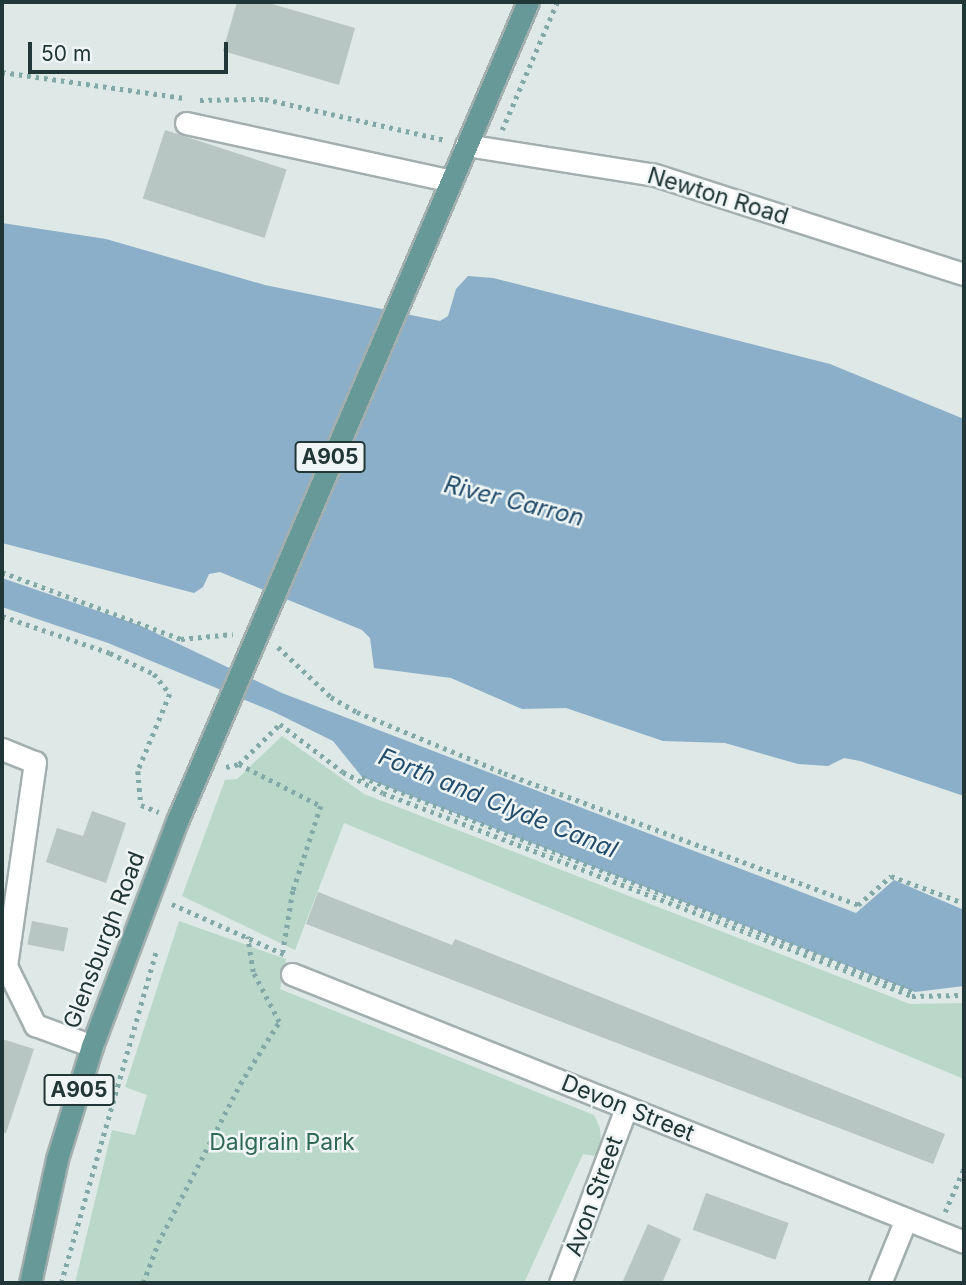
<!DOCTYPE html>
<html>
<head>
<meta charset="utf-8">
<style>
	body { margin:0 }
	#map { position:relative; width:966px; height:1285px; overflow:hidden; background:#dee8e6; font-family:Inter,sans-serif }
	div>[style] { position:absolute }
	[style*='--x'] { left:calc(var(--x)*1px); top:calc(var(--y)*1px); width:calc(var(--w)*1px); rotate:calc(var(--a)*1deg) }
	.green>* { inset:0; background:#b9d8c9 }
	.water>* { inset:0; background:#8bafc9 }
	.building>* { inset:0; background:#b7c5c3; transform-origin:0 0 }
	.path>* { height:4.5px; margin-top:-2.25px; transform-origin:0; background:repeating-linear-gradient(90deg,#82a9a7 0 3.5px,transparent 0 8.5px) }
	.roads { filter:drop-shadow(2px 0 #a2afae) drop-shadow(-2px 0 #a2afae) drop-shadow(0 2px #a2afae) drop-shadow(0 -2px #a2afae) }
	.minor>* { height:21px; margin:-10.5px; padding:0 10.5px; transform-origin:10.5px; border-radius:10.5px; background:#fff }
	.major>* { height:21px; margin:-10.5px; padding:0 10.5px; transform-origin:10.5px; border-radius:10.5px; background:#679999 }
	span { translate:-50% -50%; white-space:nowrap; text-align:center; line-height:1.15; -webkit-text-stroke:5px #eef5f4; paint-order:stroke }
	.shield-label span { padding:2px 5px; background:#eef5f4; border:2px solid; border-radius:5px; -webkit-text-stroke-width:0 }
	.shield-label { font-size:21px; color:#213636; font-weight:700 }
	.street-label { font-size:23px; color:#213636 }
	.park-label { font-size:23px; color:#306955 }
	.water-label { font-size:24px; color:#224c6b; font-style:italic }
	.frame { position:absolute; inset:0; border:4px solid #213636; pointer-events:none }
	.scale { position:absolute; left:28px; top:42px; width:200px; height:32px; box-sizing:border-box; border:4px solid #213636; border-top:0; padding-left:9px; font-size:21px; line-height:24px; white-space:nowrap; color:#213636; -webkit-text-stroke:5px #eef5f4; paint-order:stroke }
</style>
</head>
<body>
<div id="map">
	<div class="green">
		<i style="clip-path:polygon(282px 736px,364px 794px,910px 1004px,964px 1003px,964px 1079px,344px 823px,295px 950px,182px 896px,225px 780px,237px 779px)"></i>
		<i style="clip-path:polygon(179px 921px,286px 959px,280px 989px,594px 1115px,600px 1128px,602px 1157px,583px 1154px,524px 1283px,75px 1283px,112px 1130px,135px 1135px,147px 1095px,125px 1087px)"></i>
	</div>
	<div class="water">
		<i style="clip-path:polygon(2px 223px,106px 239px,265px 285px,440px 321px,448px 316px,456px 289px,468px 276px,493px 278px,830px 364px,964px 419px,964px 796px,860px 761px,844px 758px,828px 766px,798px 764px,725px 743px,663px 741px,566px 708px,522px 709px,451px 678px,374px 668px,370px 638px,362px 630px,220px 572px,209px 574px,203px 587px,194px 593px,2px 543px)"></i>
		<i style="clip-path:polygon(2px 578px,139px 625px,282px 693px,856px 913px,894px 880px,964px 910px,964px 986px,915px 992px,362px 777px,333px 741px,274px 712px,108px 643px,2px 607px)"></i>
	</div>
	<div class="building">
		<i style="clip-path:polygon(237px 2px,265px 2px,355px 28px,339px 85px,223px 51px)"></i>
		<i style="left:165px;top:130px;width:128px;height:72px;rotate:18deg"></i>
		<i style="clip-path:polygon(92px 811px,126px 823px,106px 883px,46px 862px,57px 828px,83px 836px)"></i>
		<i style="clip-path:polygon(318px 892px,452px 945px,455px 939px,945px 1134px,933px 1164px,306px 924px)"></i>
		<i style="left:32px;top:921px;width:37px;height:24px;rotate:11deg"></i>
		<i style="clip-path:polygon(2px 1039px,34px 1049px,6px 1133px,2px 1133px)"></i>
		<i style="left:706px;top:1193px;width:88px;height:39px;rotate:20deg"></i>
		<i style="clip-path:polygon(648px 1224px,681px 1239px,662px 1283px,622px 1283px)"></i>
	</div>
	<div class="path">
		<i style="--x:2;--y:72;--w:184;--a:8.1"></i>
		<i style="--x:200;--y:100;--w:65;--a:-0.9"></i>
		<i style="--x:265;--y:99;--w:185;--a:12.8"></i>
		<i style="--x:502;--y:130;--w:139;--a:-66.7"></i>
		<i style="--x:2;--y:572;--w:191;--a:20.5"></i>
		<i style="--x:181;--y:639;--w:52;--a:-5.5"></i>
		<i style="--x:2;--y:616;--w:114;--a:18.9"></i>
		<i style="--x:110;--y:653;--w:49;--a:25.5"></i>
		<i style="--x:154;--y:674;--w:26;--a:51"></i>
		<i style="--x:170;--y:694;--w:83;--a:112.6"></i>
		<i style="--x:138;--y:771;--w:34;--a:85"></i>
		<i style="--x:141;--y:805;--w:19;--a:21"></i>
		<i style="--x:278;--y:647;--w:73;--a:43.3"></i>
		<i style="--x:331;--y:697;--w:30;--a:30"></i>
		<i style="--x:357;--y:712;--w:159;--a:22.5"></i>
		<i style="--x:504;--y:773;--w:378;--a:20.4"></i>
		<i style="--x:858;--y:905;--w:44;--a:-41.3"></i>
		<i style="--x:891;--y:876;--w:78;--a:20.3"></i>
		<i style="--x:239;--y:764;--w:92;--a:27.1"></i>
		<i style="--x:321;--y:806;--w:89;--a:108.2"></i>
		<i style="--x:293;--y:891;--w:62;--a:99.3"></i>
		<i style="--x:226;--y:767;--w:13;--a:-13"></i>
		<i style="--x:239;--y:764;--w:57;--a:-44.3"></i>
		<i style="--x:280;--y:724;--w:79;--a:37.3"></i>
		<i style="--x:343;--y:772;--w:45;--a:27.7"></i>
		<i style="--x:383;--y:793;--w:567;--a:20.99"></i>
		<i style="--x:912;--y:996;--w:52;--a:-1.1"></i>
		<i style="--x:362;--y:777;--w:593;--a:21.25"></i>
		<i style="--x:172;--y:904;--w:123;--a:24.1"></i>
		<i style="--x:945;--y:1212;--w:48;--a:-66.6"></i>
		<i style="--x:61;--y:1283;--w:345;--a:-74"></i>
		<i style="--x:143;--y:1283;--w:43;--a:-69.4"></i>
		<i style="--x:158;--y:1243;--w:179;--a:-62.7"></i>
		<i style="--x:240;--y:1084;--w:73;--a:-57.8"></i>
		<i style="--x:279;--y:1022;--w:56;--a:-117.5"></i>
		<i style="--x:253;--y:972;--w:36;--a:-99"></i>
	</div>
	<div class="roads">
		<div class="minor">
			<i style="--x:186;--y:123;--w:271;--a:12.3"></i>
			<i style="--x:466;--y:145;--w:191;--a:9"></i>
			<i style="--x:655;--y:175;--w:324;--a:17.8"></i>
			<i style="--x:2;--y:749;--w:35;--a:22"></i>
			<i style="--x:35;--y:762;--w:206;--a:98.1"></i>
			<i style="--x:6;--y:966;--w:66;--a:63.8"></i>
			<i style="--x:35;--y:1025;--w:61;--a:20.2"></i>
			<i style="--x:292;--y:974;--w:723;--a:21.74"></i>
			<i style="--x:560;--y:1283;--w:187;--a:-69.3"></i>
			<i style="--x:880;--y:1283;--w:69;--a:-67.9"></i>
		</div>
		<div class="major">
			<i style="--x:30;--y:1283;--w:127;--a:-77.7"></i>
			<i style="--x:57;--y:1159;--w:118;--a:-72.8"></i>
			<i style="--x:92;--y:1046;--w:243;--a:-69.3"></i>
			<i style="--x:178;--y:819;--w:889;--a:-66.81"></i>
		</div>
	</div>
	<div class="shield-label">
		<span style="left:330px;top:457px">A905</span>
		<span style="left:79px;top:1090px">A905</span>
	</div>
	<div class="street-label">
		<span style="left:718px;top:196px;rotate:17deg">Newton Road</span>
		<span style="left:104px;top:940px;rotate:-69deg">Glensburgh Road</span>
		<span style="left:628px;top:1108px;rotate:22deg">Devon Street</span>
		<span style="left:594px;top:1196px;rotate:-70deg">Avon Street</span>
	</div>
	<div class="park-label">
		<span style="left:282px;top:1142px">Dalgrain Park</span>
	</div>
	<div class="water-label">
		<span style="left:514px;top:501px;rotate:14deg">River Carron</span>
		<span style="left:498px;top:803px;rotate:22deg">Forth and Clyde Canal</span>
	</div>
	<div class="frame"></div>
	<div class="scale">50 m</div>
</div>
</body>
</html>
